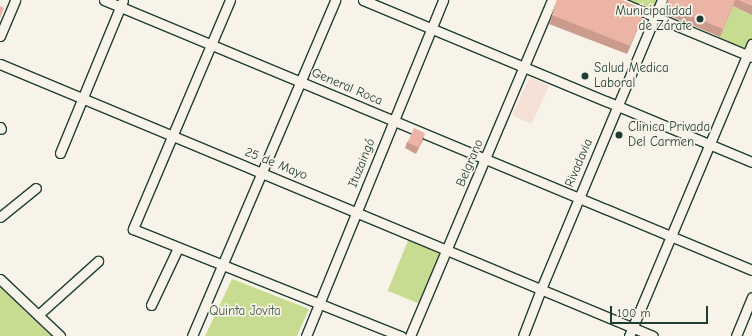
<!DOCTYPE html>
<html>
<head>
<meta charset="utf-8">
<style>
	body { margin:0 }
	#map { position:relative; width:752px; height:336px; overflow:hidden; background:#f7f3e8; font-family:"Comic Neue",sans-serif }
	div>[style] { position:absolute }
	[style*='--x'] { left:calc(var(--x)*1px); top:calc(var(--y)*1px); width:calc(var(--w)*1px); rotate:calc(var(--a)*1deg) }
	.built>* { inset:0; background:#f4e0d4; transform-origin:0 0 }
	.green>* { inset:0; background:#c8dc91; transform-origin:0 0 }
	.roads { filter:drop-shadow(1px 0 #1f3d34) drop-shadow(-1px 0 #1f3d34) drop-shadow(0 1px #1f3d34) drop-shadow(0 -1px #1f3d34) }
	.minor>* { height:9px; margin:-4.5px; padding:0 4.5px; transform-origin:4.5px; border-radius:4.5px; background:#f7f3e8 }
	.wall>* { inset:0; background:#cb9b8d }
	.shaded-wall>* { inset:0; background:#a57e73 }
	.building>* { inset:0; background:#ecb4a4; transform-origin:0 0 }
	.dots>* { width:11px; height:11px; translate:-50% -50%; box-sizing:border-box; border:2px solid #f7f3e8; border-radius:50% }
	span { translate:-50% -50%; white-space:nowrap; text-align:center; line-height:1.15; -webkit-text-stroke:3.5px #f7f3e8; paint-order:stroke }
	.poi-label { font-size:13px; color:#1f3d34 }
	.right { translate:-100% -50%; text-align:right }
	.left { translate:0 -50%; text-align:left }
	.street-label { font-size:13px; color:#1f3d34 }
	.park-label { font-size:13px; color:#415d47 }
	.scale { position:absolute; left:610px; top:306px; width:98px; height:18px; box-sizing:border-box; border:2px solid #1f3d34; border-top:0; padding-left:5px; font-size:12px; line-height:14px; white-space:nowrap; color:#1f3d34; -webkit-text-stroke:3px #f7f3e8; paint-order:stroke }
</style>
</head>
<body>
<div id="map">
	<div class="built">
		<i style="left:530px;top:77px;width:21px;height:42px;rotate:25deg"></i>
	</div>
	<div class="green">
		<i style="clip-path:polygon(621px 0,659px 0,653px 12px)"></i>
		<i style="clip-path:polygon(733px 6px,752px 15px,752px 39px,746px 53px,718px 41px)"></i>
		<i style="left:409px;top:238px;width:37px;height:57px;rotate:22deg"></i>
		<i style="clip-path:polygon(232px 279px,309px 309px,297px 336px,205px 336px)"></i>
		<i style="clip-path:polygon(0 287px,51px 336px,0 336px)"></i>
	</div>
	<div class="roads">
		<div class="minor">
			<i style="--x:104;--y:0;--w:702;--a:22.62"></i>
			<i style="--x:230;--y:0;--w:249;--a:113"></i>
			<i style="--x:133;--y:229;--w:289;--a:21.8"></i>
			<i style="--x:363;--y:0;--w:421;--a:22.6"></i>
			<i style="--x:615;--y:0;--w:148;--a:22.6"></i>
			<i style="--x:0;--y:36;--w:39;--a:-67"></i>
			<i style="--x:0;--y:64;--w:707;--a:22.61"></i>
			<i style="--x:0;--y:127;--w:2;--a:63"></i>
			<i style="--x:60;--y:153;--w:165;--a:-67.6"></i>
			<i style="--x:0;--y:217;--w:46;--a:-38.9"></i>
			<i style="--x:0;--y:279;--w:83;--a:43.5"></i>
			<i style="--x:151;--y:305;--w:63;--a:-64.7"></i>
			<i style="--x:38;--y:315;--w:81;--a:-42"></i>
			<i style="--x:192;--y:336;--w:365;--a:-66.9"></i>
			<i style="--x:306;--y:336;--w:363;--a:-67.8"></i>
			<i style="--x:410;--y:336;--w:365;--a:-67.1"></i>
			<i style="--x:523;--y:336;--w:50;--a:-69"></i>
			<i style="--x:541;--y:289;--w:313;--a:-67.3"></i>
			<i style="--x:629;--y:336;--w:317;--a:-67.2"></i>
			<i style="--x:736;--y:336;--w:42;--a:-67.7"></i>
		</div>
	</div>
	<div class="wall">
		<i style="clip-path:polygon(557px 0,642px 18px,627px 54px,549px 24px)"></i>
		<i style="clip-path:polygon(667px 0,752px 0,752px 15px,733px 6px,720px 37px,663px 13px,668px 1px)"></i>
		<i style="clip-path:polygon(423px 139px,416px 154px,405px 148px,407px 142px)"></i>
	</div>
	<div class="shaded-wall">
		<i style="clip-path:polygon(645px 10px,642px 18px,627px 54px,630px 46px)"></i>
		<i style="clip-path:polygon(425px 133px,423px 139px,416px 154px)"></i>
	</div>
	<div class="building">
		<i style="clip-path:polygon(557px 0,622px 0,645px 10px,630px 46px,552px 15px)"></i>
		<i style="clip-path:polygon(668px 0,735px 0,723px 29px,666px 6px)"></i>
		<i style="clip-path:polygon(738px 0,752px 0,752px 6px)"></i>
		<i style="clip-path:polygon(0 6px,4px 8px,0 18px)"></i>
		<i style="left:414px;top:128px;width:12px;height:16px;rotate:24deg"></i>
	</div>
	<div class="dots">
		<i style="left:700px;top:19px;background:#1f3d34"></i>
		<i style="left:585px;top:76px;background:#1f3d34"></i>
		<i style="left:619px;top:135px;background:#1f3d34"></i>
	</div>
	<div class="poi-label">
		<span class="right" style="left:692px;top:19px">Municipalidad<br>de Zárate</span>
		<span class="left" style="left:594px;top:76px">Salud Medica<br>Laboral</span>
		<span class="left" style="left:628px;top:135px">Clinica Privada<br>Del Carmen</span>
	</div>
	<div class="street-label">
		<span style="left:347px;top:87px;rotate:23deg">General Roca</span>
		<span style="left:362px;top:163px;rotate:-68deg">Ituzaingó</span>
		<span style="left:470px;top:163px;rotate:-67deg">Belgrano</span>
		<span style="left:579px;top:163px;rotate:-67deg">Rivadavia</span>
		<span style="left:276px;top:164px;rotate:22deg">25 de Mayo</span>
	</div>
	<div class="park-label">
		<span style="left:245px;top:311px">Quinta Jovita</span>
	</div>
	<div class="scale">100 m</div>
</div>
</body>
</html>
